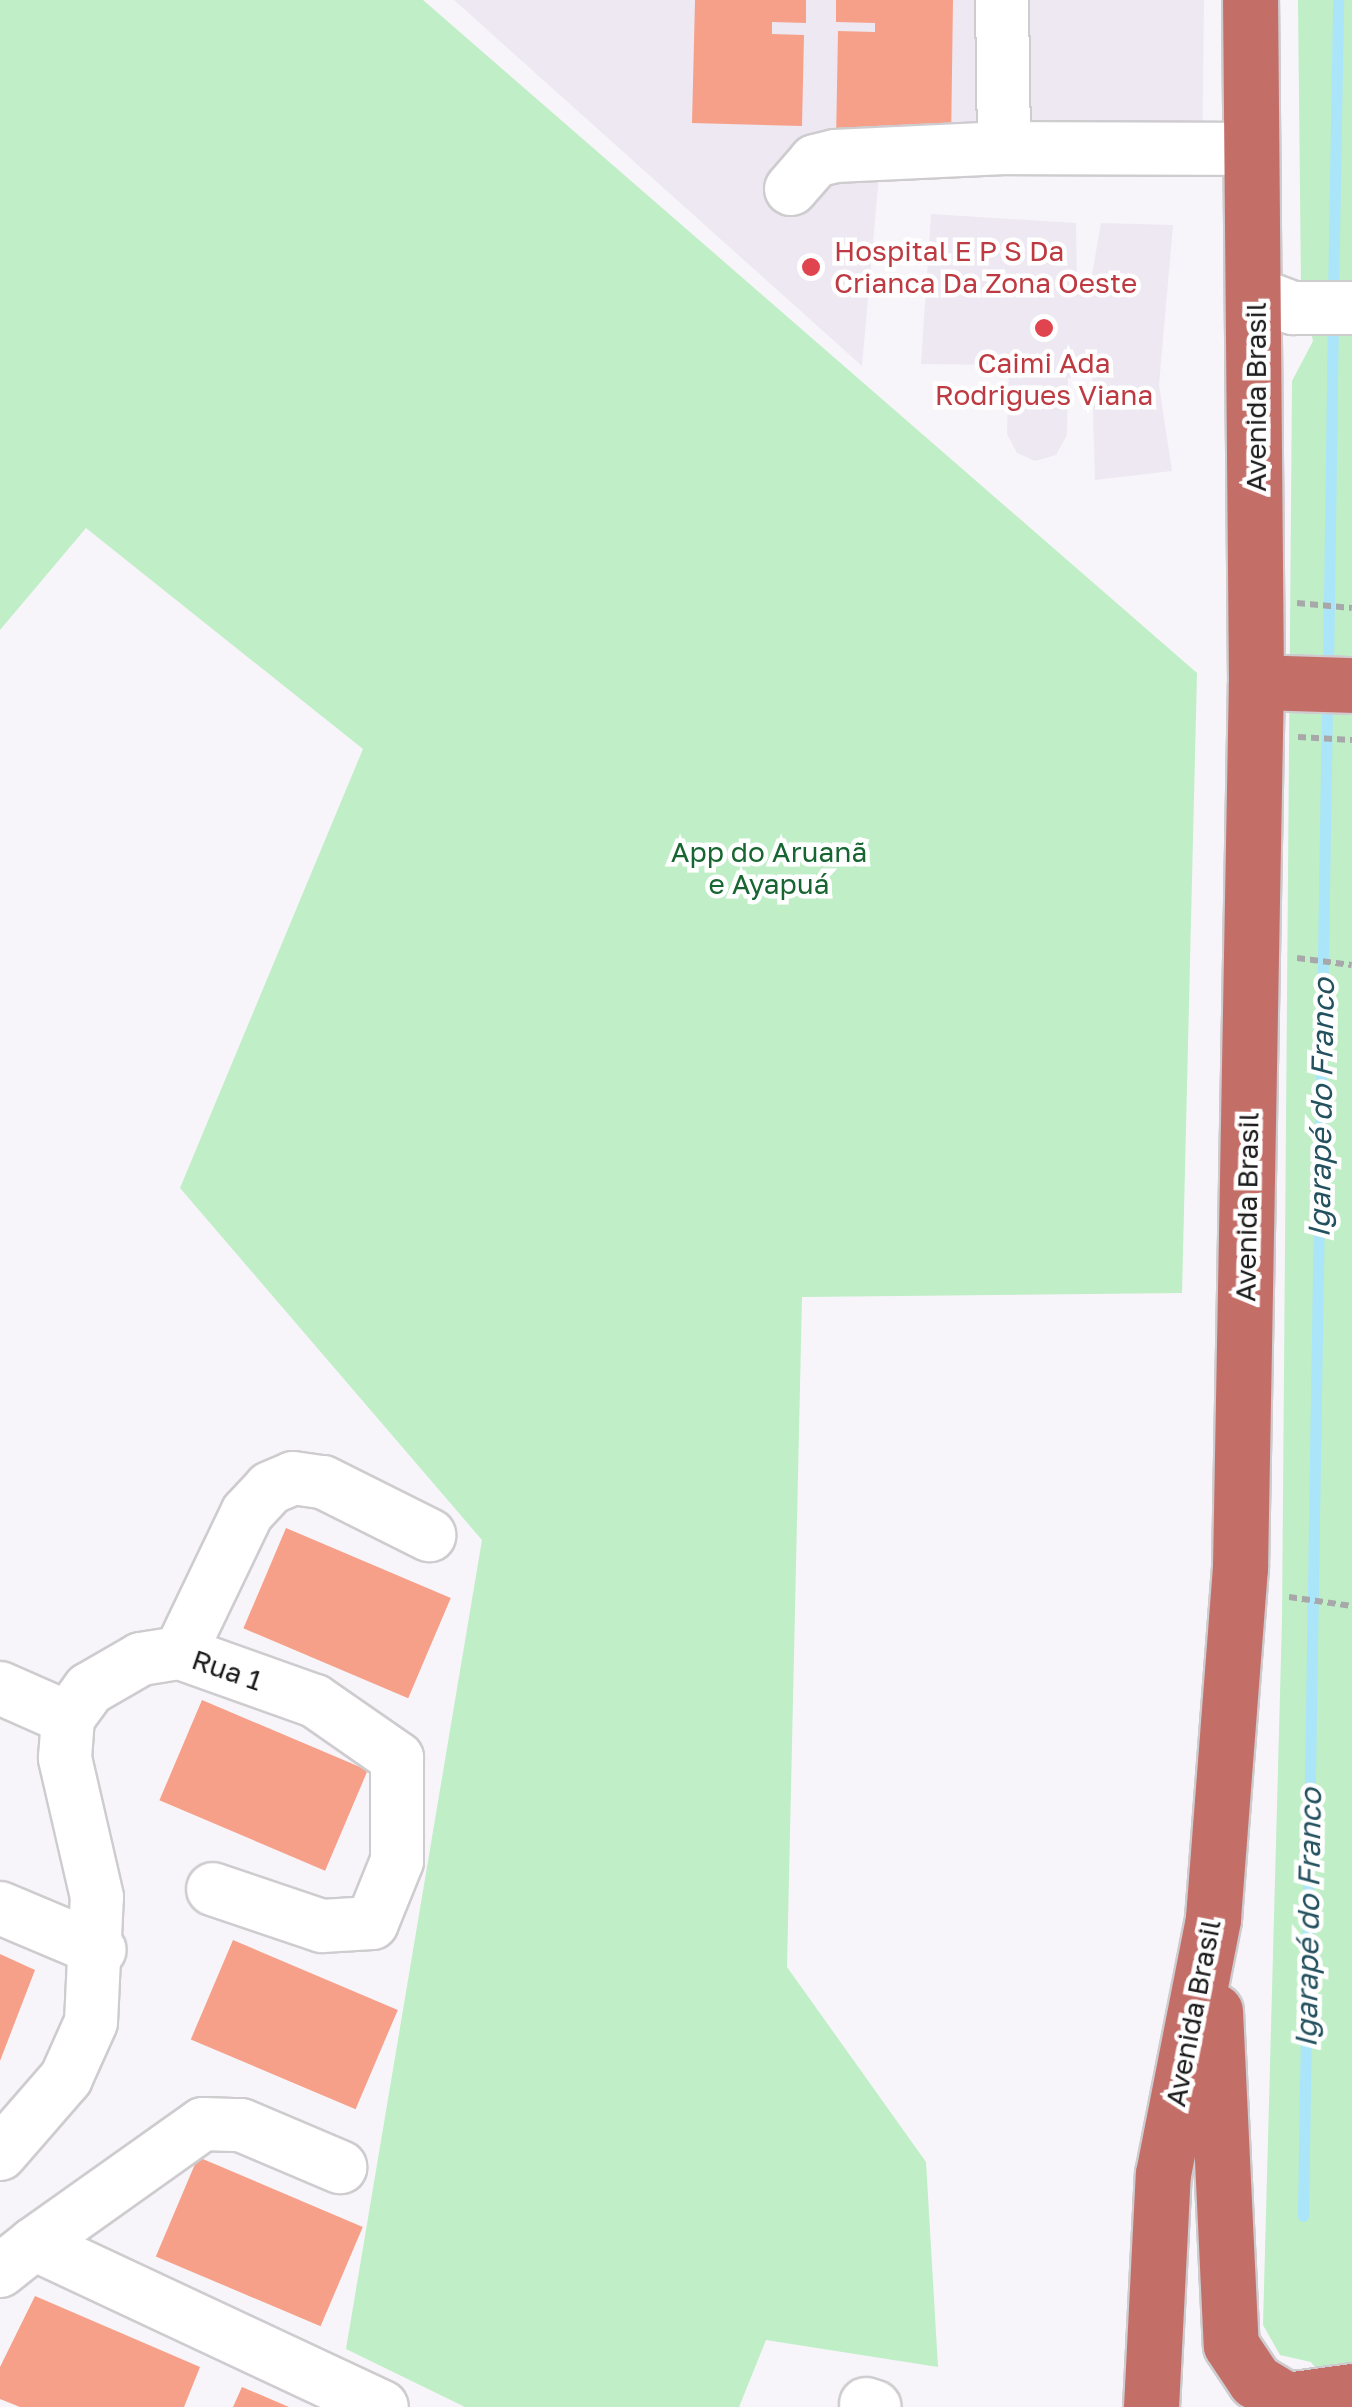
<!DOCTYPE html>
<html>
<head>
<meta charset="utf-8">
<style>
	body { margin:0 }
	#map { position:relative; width:1352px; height:2407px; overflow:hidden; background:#f7f5f9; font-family:"Golos Text",sans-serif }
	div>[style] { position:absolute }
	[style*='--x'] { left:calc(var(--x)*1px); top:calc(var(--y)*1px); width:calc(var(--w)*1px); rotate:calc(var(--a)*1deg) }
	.built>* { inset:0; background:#eee8f2 }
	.green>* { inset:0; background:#bfeec7 }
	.stream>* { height:11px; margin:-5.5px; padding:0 5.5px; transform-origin:5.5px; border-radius:5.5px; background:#abe5f9 }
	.building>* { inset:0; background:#f6a089; transform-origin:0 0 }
	.path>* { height:6px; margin-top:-3px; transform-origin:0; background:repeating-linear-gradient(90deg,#a8a7aa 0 8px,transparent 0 13px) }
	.roads { filter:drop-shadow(2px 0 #cecccf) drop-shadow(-2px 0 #cecccf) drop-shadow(0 2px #cecccf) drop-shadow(0 -2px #cecccf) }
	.minor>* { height:52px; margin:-26px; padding:0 26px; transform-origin:26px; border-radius:26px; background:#fff }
	.highway>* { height:55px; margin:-27.5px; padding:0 27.5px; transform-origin:27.5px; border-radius:27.5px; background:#c46e68 }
	.dots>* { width:28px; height:28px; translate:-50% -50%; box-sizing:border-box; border:5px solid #fff; border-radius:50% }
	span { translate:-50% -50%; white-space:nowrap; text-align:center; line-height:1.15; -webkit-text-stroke:9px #fff; paint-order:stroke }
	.health-label { font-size:28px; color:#be3a42 }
	.left { translate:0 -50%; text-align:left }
	.street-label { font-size:28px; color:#1d1c1d }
	.park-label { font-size:28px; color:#176531 }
	.water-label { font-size:30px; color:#23515f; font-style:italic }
</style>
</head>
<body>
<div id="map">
	<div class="built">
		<i style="clip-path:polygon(454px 0,1204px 0,1202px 167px,880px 164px,862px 366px)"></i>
		<i style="clip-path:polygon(931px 214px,1076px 223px,1077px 290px,1089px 292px,1101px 223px,1173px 225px,1159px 385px,1172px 471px,1095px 480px,1092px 376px,1068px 378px,1067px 435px,1056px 455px,1035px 461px,1017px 453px,1007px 434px,1009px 365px,921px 364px)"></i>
	</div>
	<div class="green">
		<i style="clip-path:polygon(0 0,423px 0,1197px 673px,1182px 1293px,802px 1297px,787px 1967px,926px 2162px,938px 2367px,766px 2340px,739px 2407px,465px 2407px,346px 2349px,482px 1540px,180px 1188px,363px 749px,86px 528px,0 630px)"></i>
		<i style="clip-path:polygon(1298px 0,1352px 0,1352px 2362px,1325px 2366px,1352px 2401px,1345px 2407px,1311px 2362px,1280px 2355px,1263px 2325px,1282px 1620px,1292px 381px,1313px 341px,1301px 286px)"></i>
	</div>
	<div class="stream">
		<i style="--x:1333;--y:297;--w:297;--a:-89"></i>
		<i style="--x:1328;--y:672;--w:352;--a:-89.2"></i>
		<i style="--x:1303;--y:2216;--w:1516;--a:-89.09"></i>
	</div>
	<div class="building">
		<i style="clip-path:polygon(695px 0,806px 0,806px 23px,772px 22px,772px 34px,804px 35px,802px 126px,692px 123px)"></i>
		<i style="clip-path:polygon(836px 0,953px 0,951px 144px,836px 141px,838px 31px,875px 32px,875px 23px,836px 22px)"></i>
		<i style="left:286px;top:1528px;width:179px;height:109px;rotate:23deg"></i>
		<i style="left:202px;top:1700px;width:180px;height:109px;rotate:23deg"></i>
		<i style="left:233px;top:1940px;width:179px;height:108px;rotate:23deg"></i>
		<i style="clip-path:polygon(0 1954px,35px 1970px,0 2061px)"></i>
		<i style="left:198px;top:2157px;width:179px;height:108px;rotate:23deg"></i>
		<i style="clip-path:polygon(35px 2296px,200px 2367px,184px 2407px,20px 2407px,0 2399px,0 2367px)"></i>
		<i style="clip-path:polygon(242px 2387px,289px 2407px,233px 2407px)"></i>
	</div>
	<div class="path">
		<i style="--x:1297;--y:603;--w:55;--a:5.2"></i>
		<i style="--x:1298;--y:737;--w:54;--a:3.2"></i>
		<i style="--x:1297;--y:958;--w:55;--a:7.3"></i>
		<i style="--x:1289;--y:1597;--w:64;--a:8.1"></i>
	</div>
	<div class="roads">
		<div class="minor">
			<i style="--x:1002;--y:0;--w:148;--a:89.2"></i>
			<i style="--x:1004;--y:148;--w:246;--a:0.2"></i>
			<i style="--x:791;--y:189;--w:37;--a:-49"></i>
			<i style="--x:815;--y:161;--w:21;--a:-14"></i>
			<i style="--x:835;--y:156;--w:169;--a:-2.7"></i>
			<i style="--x:1256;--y:294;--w:40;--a:21"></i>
			<i style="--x:1293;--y:308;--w:59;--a:0"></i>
			<i style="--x:180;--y:1653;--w:155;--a:-64.4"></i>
			<i style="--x:247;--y:1513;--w:34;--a:-47"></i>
			<i style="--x:270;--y:1488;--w:25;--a:-23"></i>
			<i style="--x:293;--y:1478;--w:30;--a:8"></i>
			<i style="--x:323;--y:1482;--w:119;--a:26.6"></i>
			<i style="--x:0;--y:1688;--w:74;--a:23.8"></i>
			<i style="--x:0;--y:1908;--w:108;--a:22.8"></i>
			<i style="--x:0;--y:2154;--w:101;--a:-49"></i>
			<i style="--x:66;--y:2078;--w:61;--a:-65.9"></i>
			<i style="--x:91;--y:2022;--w:125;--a:-87.3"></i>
			<i style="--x:97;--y:1897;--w:143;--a:-103"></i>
			<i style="--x:65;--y:1758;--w:40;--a:-85.7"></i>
			<i style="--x:68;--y:1718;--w:36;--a:-54"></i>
			<i style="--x:89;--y:1689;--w:60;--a:-30"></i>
			<i style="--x:141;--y:1659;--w:39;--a:-9"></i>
			<i style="--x:180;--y:1653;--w:143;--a:19.6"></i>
			<i style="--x:315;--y:1701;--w:100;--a:34.8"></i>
			<i style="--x:397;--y:1758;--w:103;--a:90"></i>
			<i style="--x:397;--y:1861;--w:67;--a:112"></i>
			<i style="--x:372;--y:1923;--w:50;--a:176.6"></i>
			<i style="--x:322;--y:1926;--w:115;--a:-161.3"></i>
			<i style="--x:34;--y:2244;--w:207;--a:-35.4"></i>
			<i style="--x:203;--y:2124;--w:38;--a:2"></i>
			<i style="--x:241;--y:2125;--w:108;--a:23"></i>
			<i style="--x:0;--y:2271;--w:43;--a:-38.5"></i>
			<i style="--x:34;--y:2244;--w:384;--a:25.1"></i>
			<i style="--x:866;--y:2404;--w:9;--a:18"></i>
		</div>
		<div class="highway">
			<i style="--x:1256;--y:682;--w:96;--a:1.8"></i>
			<i style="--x:1215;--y:2011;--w:334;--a:87.3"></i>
			<i style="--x:1231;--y:2345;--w:43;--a:56.3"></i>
			<i style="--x:1255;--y:2381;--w:37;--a:31"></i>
			<i style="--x:1287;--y:2400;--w:66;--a:-7.9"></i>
			<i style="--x:1151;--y:2407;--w:233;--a:-87.1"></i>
			<i style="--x:1163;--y:2174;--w:261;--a:-78.9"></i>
			<i style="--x:1213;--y:1918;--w:351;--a:-85.6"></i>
			<i style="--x:1240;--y:1568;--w:886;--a:-88.97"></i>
			<i style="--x:1256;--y:682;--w:682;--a:-90.5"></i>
		</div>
	</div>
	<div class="dots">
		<i style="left:811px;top:267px;background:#e0444e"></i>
		<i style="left:1044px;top:328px;background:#e0444e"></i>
	</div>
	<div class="health-label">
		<span class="left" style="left:834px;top:267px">Hospital E P S Da<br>Crianca Da Zona Oeste</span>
		<span style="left:1044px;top:379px">Caimi Ada<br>Rodrigues Viana</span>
	</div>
	<div class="street-label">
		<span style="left:1256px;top:397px;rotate:-90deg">Avenida Brasil</span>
		<span style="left:1247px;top:1207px;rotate:-89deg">Avenida Brasil</span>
		<span style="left:227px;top:1670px;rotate:19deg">Rua 1</span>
		<span style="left:1193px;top:2013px;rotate:-79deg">Avenida Brasil</span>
	</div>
	<div class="park-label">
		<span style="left:769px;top:868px">App do Aruanã<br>e Ayapuá</span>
	</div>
	<div class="water-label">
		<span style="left:1321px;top:1108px;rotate:-89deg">Igarapé do Franco</span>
		<span style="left:1308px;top:1918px;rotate:-89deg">Igarapé do Franco</span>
	</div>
</div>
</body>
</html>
